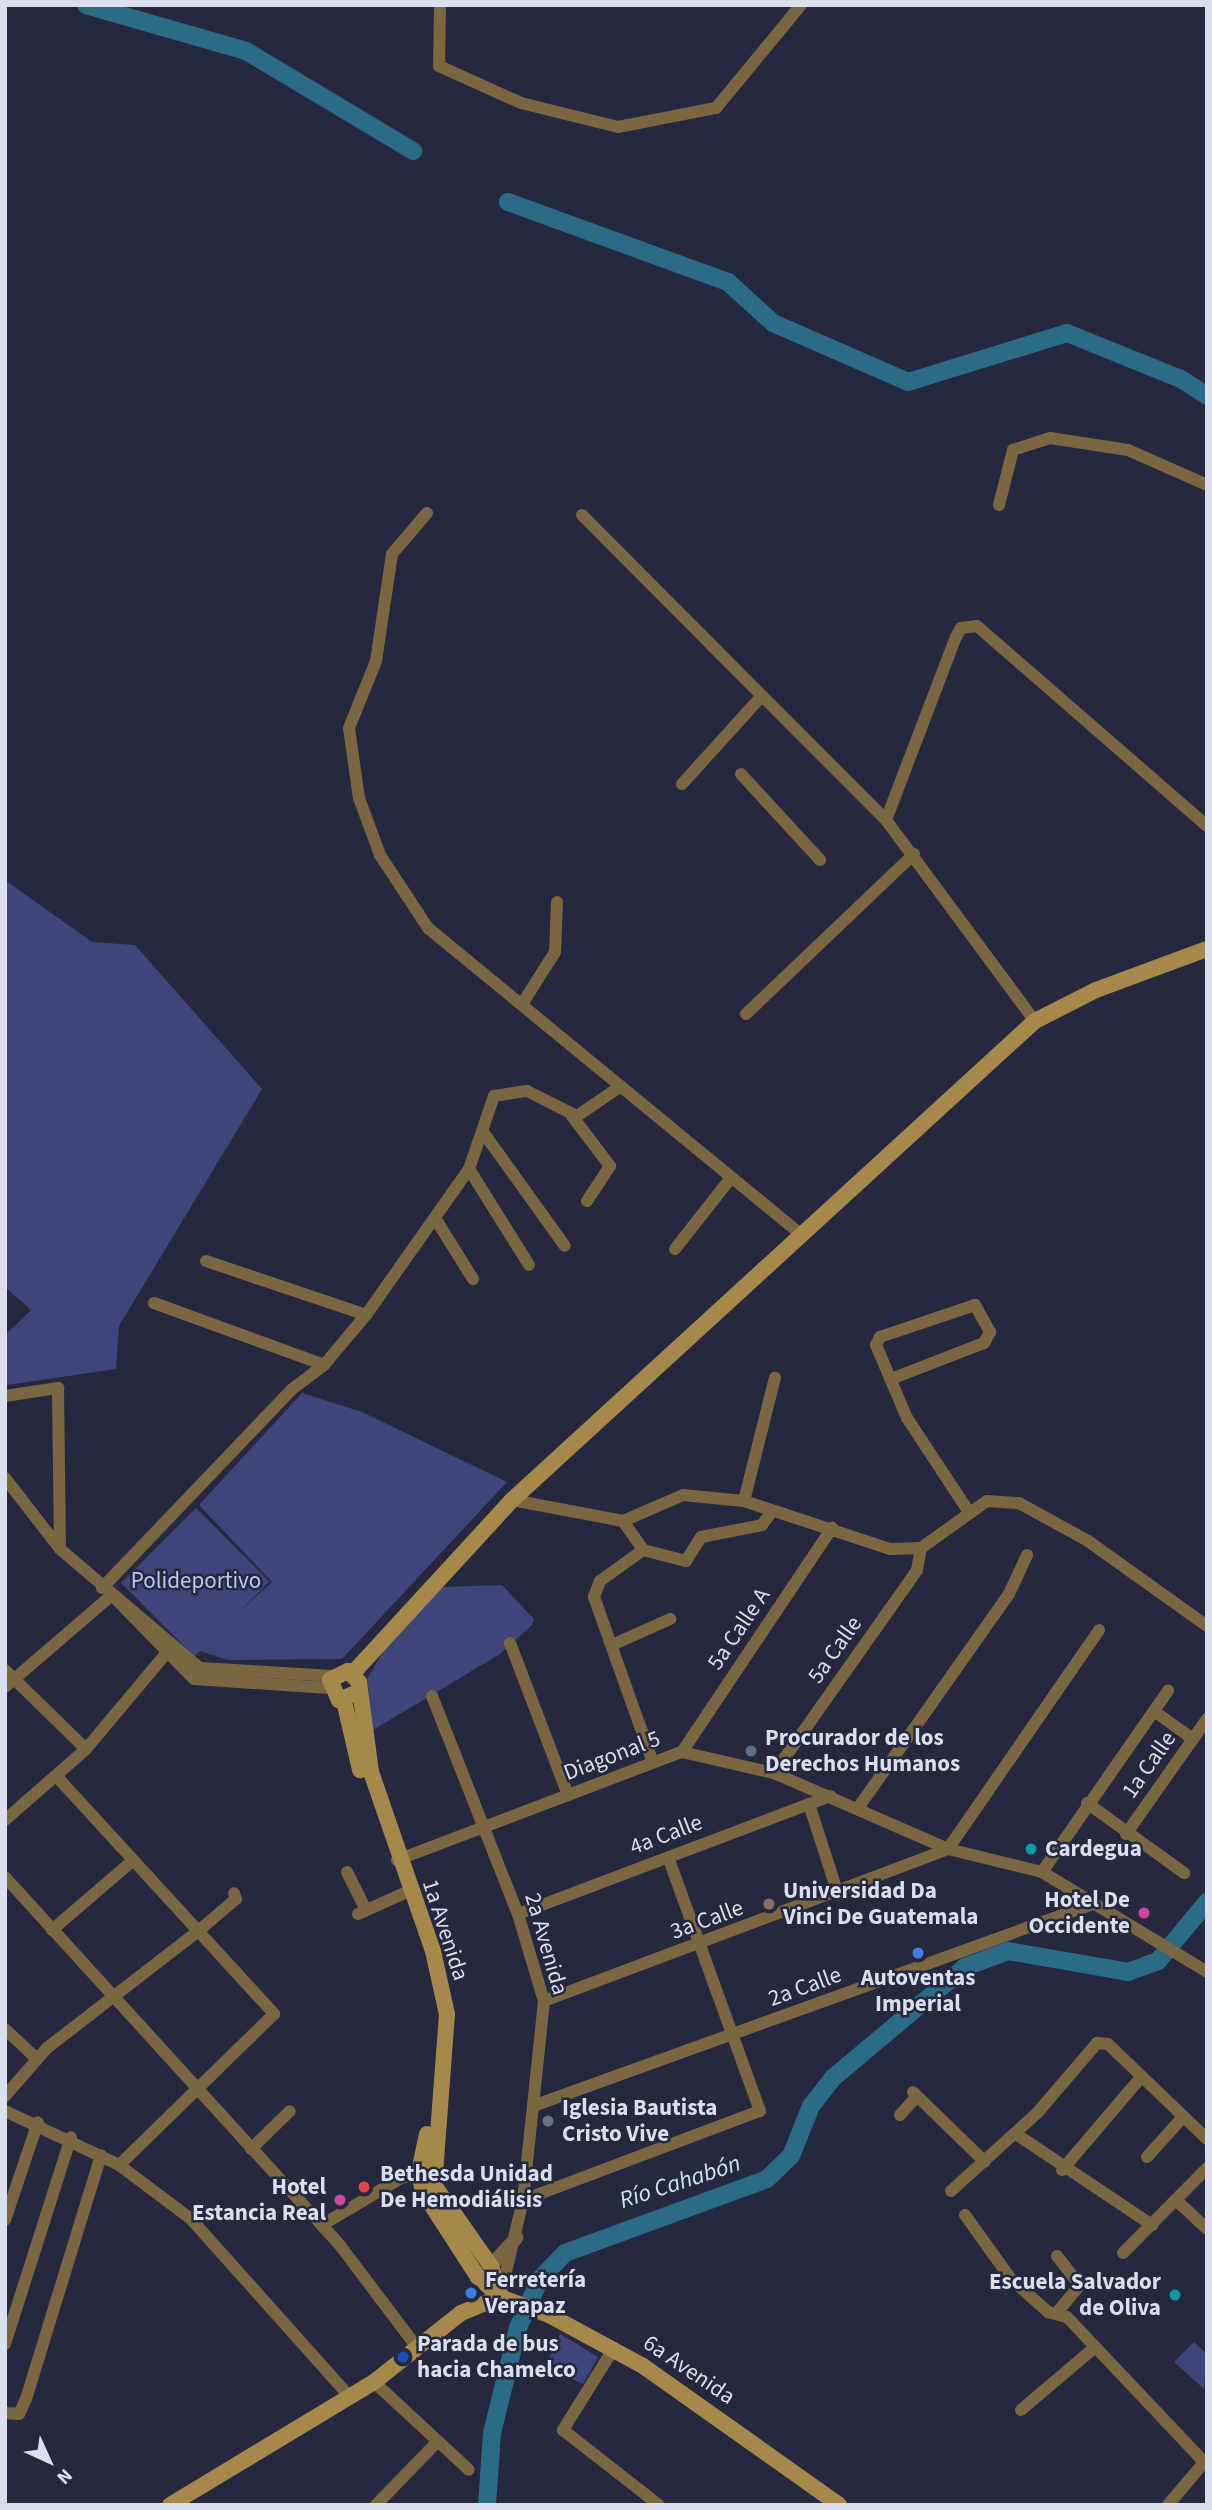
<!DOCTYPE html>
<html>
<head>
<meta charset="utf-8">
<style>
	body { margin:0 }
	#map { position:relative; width:1212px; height:2510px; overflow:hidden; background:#25283e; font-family:"Source Sans 3",sans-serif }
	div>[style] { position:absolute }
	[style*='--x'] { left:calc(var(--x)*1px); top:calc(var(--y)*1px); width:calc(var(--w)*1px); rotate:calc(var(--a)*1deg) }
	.green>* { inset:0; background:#3f457a; transform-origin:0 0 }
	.river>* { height:18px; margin:-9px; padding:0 9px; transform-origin:9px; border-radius:9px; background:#2a6b86 }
	.minor>* { height:12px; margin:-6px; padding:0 6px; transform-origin:6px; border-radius:6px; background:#7a6742 }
	.tertiary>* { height:14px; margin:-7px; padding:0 7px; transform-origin:7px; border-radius:7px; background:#7a6742 }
	.secondary>* { height:16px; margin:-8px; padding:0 8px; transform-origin:8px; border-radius:8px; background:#a7884b }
	.dots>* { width:19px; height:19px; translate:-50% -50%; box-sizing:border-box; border:4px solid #25283e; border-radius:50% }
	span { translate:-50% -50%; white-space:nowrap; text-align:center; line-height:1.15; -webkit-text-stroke:5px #25283e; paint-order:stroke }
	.park-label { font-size:23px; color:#bdc5f2 }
	.street-label { font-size:23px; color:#dbdeec }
	.poi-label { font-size:23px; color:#dbdeec; font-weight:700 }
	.left { translate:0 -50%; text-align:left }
	.right { translate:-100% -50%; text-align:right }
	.water-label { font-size:24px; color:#cde6f3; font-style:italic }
	.frame { position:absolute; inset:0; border:7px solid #dbdeec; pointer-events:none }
	.north { position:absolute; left:14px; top:2426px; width:70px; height:70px; -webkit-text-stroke:5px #25283e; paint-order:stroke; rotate:135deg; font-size:19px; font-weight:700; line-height:28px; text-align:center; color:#dbdeec }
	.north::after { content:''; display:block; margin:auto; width:24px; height:32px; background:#dbdeec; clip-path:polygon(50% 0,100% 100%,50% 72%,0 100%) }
</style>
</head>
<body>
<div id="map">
	<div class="green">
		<i style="clip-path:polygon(5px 880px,92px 942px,135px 945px,262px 1089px,119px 1326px,116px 1369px,7px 1385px,5px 1335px,31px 1310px,5px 1287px)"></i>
		<i style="clip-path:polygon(302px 1393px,362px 1412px,507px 1482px,342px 1659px,228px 1660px,197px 1650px,272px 1582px,199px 1505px)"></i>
		<i style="left:196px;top:1508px;width:104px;height:106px;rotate:45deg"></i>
		<i style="clip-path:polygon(502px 1585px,534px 1619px,532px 1625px,500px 1654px,373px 1730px,367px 1679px,389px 1641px,443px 1587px)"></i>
		<i style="clip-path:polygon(560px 2334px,598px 2357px,583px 2384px,545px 2367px)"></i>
		<i style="clip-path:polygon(1194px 2342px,1207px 2354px,1204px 2389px,1174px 2362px)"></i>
	</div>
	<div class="river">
		<i style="--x:86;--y:5;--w:166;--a:16"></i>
		<i style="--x:246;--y:51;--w:195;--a:30.9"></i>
		<i style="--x:508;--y:202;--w:234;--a:20"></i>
		<i style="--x:728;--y:282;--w:61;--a:42.3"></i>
		<i style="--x:773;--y:323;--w:147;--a:23.6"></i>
		<i style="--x:908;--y:382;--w:166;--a:-17.1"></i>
		<i style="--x:1067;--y:333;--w:123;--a:22"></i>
		<i style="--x:1181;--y:379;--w:31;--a:33"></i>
		<i style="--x:487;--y:2505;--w:72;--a:-86"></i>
		<i style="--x:492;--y:2433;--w:108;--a:-76.1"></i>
		<i style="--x:518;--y:2328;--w:54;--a:-65.8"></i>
		<i style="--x:540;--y:2279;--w:36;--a:-46"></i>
		<i style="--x:565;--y:2253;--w:215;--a:-20.1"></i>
		<i style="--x:767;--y:2179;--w:33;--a:-44"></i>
		<i style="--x:791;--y:2156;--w:54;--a:-68.2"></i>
		<i style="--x:811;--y:2106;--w:37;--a:-52"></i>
		<i style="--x:834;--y:2077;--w:171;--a:-40"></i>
		<i style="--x:965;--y:1967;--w:46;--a:-20.4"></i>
		<i style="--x:1008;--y:1951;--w:122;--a:9.9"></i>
		<i style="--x:1128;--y:1972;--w:32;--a:-20"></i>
		<i style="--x:1158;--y:1961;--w:77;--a:-50.3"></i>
	</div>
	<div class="minor">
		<i style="--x:440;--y:5;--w:61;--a:90.9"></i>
		<i style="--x:439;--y:66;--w:90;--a:24.3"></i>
		<i style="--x:521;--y:103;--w:100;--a:13.9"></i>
		<i style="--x:618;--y:127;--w:100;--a:-11"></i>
		<i style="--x:716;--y:108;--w:134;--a:-50.5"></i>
		<i style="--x:999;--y:505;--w:57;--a:-75.7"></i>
		<i style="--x:1013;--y:450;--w:39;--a:-18"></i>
		<i style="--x:1050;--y:438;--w:79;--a:8.7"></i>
		<i style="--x:1128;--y:450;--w:86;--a:23.9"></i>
		<i style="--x:427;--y:513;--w:54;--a:130.5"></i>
		<i style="--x:392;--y:554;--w:108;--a:98.5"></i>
		<i style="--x:376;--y:661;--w:72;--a:111.9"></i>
		<i style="--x:349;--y:728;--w:71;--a:81.9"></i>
		<i style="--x:359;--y:798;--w:61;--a:69.8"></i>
		<i style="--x:380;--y:855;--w:87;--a:56.7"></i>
		<i style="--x:428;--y:928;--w:479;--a:39.4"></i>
		<i style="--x:582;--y:515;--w:431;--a:45.1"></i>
		<i style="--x:886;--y:820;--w:250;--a:53.5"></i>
		<i style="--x:741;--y:774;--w:117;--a:47.4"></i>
		<i style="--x:682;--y:784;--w:118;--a:-47.8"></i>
		<i style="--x:886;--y:820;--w:196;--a:-69.1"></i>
		<i style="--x:956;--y:637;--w:10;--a:-61"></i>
		<i style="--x:961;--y:628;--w:16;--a:-7"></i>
		<i style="--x:977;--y:626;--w:305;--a:41"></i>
		<i style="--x:524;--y:1001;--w:58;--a:-57.7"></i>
		<i style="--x:555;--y:952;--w:50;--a:-87.7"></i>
		<i style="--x:746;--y:1014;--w:232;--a:-43.6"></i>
		<i style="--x:572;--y:1116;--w:63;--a:52.8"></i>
		<i style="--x:610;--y:1166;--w:42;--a:123.3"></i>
		<i style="--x:483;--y:1132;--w:140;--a:54.3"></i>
		<i style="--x:469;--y:1169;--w:113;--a:58"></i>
		<i style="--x:435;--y:1218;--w:72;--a:58.1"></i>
		<i style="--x:675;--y:1249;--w:89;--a:-51.8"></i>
		<i style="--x:206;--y:1261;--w:169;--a:18.6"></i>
		<i style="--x:154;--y:1303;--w:181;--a:20"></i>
		<i style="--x:891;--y:1379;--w:100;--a:-21.2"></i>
		<i style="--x:984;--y:1343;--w:13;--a:-61"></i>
		<i style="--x:990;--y:1332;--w:31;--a:-119"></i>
		<i style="--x:975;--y:1305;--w:100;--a:161.4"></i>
		<i style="--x:880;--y:1337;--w:9;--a:117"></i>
		<i style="--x:876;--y:1345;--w:79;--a:67"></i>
		<i style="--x:907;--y:1418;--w:113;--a:56.6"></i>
		<i style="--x:5;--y:1396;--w:54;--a:-8.6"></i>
		<i style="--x:58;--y:1388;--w:160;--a:89.3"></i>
		<i style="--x:5;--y:1478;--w:90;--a:52.2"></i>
		<i style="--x:60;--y:1549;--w:184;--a:40.4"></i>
		<i style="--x:200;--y:1668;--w:133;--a:3.4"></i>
		<i style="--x:512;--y:1500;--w:113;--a:10.7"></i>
		<i style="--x:623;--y:1521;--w:65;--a:-23.4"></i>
		<i style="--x:683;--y:1495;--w:61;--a:5.6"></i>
		<i style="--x:744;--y:1501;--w:154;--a:18.2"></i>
		<i style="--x:890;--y:1549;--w:31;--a:-2"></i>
		<i style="--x:921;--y:1548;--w:81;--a:-35.5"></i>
		<i style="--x:987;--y:1501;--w:32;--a:4"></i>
		<i style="--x:1019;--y:1503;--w:79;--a:28.8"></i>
		<i style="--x:1088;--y:1541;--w:146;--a:35.5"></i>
		<i style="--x:744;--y:1501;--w:127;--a:-75.9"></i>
		<i style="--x:623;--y:1521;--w:35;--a:55"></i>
		<i style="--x:643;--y:1550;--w:53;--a:144.2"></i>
		<i style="--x:600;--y:1581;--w:17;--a:111"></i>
		<i style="--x:594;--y:1597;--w:173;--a:70.4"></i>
		<i style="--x:643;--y:1550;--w:44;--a:14.3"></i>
		<i style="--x:686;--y:1561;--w:28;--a:-58"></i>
		<i style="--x:701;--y:1537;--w:62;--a:-11.1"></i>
		<i style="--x:762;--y:1525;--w:17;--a:-54"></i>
		<i style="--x:102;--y:1588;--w:274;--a:-46.3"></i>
		<i style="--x:291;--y:1390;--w:41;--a:-37.1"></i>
		<i style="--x:324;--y:1365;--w:65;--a:-50"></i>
		<i style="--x:366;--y:1315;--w:179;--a:-54.8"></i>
		<i style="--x:469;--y:1169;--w:77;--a:-71.1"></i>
		<i style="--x:494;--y:1096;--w:33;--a:-9"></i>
		<i style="--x:527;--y:1091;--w:56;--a:26.6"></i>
		<i style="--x:577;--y:1116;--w:53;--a:-34.3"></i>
		<i style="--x:112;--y:1595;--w:117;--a:45.7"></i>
		<i style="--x:194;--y:1679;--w:135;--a:3.8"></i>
		<i style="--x:510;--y:1643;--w:163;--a:69.1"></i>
		<i style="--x:612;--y:1645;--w:64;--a:-24.1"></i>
		<i style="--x:5;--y:1670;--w:113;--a:44.3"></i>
		<i style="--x:5;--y:1687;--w:141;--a:-40.7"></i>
		<i style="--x:432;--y:1696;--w:234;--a:68.5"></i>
		<i style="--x:518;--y:1914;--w:91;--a:73.4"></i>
		<i style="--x:544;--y:2001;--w:200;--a:96"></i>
		<i style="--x:523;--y:2200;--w:100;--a:103.3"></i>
		<i style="--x:1154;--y:1711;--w:48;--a:35.7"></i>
		<i style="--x:682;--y:1752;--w:270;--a:-56.2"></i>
		<i style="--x:774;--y:1773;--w:248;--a:-54.8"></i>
		<i style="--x:917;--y:1570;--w:22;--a:-80"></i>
		<i style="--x:58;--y:1778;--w:320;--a:47.5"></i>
		<i style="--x:274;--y:2014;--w:216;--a:135.7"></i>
		<i style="--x:1087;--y:1803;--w:120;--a:35.8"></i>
		<i style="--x:809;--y:1804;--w:95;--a:72.1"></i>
		<i style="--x:858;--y:1808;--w:262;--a:-54.8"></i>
		<i style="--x:1009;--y:1594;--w:43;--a:-65.2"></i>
		<i style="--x:5;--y:1820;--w:108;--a:-41.2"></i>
		<i style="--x:86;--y:1749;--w:131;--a:-50"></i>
		<i style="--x:1126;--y:1834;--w:141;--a:-54.8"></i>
		<i style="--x:397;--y:1860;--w:305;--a:-20.8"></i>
		<i style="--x:682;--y:1752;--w:94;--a:12.9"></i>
		<i style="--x:774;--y:1773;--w:190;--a:23.6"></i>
		<i style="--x:948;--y:1849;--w:97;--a:13.7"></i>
		<i style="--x:1042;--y:1872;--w:193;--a:31.2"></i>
		<i style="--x:347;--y:1872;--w:42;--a:63.4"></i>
		<i style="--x:1042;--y:1872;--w:221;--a:-55.2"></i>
		<i style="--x:5;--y:1877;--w:496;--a:47.7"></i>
		<i style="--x:339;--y:2244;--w:128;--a:53"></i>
		<i style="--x:358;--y:1914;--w:56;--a:-24.3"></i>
		<i style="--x:518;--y:1914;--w:334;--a:-20.7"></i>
		<i style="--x:52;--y:1930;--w:104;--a:-40.7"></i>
		<i style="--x:544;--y:2001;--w:432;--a:-20.6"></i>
		<i style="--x:948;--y:1849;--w:266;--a:-55.4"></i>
		<i style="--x:5;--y:2029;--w:44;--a:43.2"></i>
		<i style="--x:913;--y:2092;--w:100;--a:44.2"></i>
		<i style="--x:5;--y:2096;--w:64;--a:-48.8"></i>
		<i style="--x:47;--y:2048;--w:188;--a:-37.7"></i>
		<i style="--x:196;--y:1933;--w:52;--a:-40.4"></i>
		<i style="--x:236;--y:1899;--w:6;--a:-108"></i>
		<i style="--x:533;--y:2106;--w:592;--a:-19.84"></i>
		<i style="--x:5;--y:2111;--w:126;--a:25.3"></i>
		<i style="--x:119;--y:2165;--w:90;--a:36.9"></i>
		<i style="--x:191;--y:2219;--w:239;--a:48.2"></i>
		<i style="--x:900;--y:2115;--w:25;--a:-48"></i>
		<i style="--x:1016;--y:2134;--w:164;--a:33.8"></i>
		<i style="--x:251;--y:2149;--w:54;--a:-44.3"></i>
		<i style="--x:1147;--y:2157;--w:54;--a:-48"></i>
		<i style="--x:1062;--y:2170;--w:123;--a:-49.6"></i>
		<i style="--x:951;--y:2191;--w:118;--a:-42.2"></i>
		<i style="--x:1038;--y:2112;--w:91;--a:-49.5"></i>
		<i style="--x:1097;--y:2043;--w:11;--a:5"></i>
		<i style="--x:1108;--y:2044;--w:137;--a:43.8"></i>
		<i style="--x:523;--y:2200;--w:253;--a:-20.6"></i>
		<i style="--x:760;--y:2111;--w:270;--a:-109.9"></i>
		<i style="--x:1176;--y:2200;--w:42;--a:43.1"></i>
		<i style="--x:965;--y:2215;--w:79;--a:54.3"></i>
		<i style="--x:1011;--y:2279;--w:50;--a:41.7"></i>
		<i style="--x:1048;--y:2312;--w:20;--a:15"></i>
		<i style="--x:1067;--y:2317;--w:199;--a:46.6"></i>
		<i style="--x:5;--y:2220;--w:103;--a:-71.4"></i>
		<i style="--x:322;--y:2225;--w:92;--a:-30.7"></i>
		<i style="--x:401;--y:2178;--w:27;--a:-13"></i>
		<i style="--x:1123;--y:2253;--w:120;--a:-45.3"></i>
		<i style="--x:1057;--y:2256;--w:37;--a:52"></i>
		<i style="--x:1080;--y:2285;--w:34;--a:130"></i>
		<i style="--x:5;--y:2344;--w:217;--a:-72.3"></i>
		<i style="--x:614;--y:2348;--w:97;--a:121.9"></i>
		<i style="--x:563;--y:2430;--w:122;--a:38"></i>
		<i style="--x:374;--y:2382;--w:129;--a:42.8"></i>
		<i style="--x:1021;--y:2410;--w:96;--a:-40.3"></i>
		<i style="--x:5;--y:2413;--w:14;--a:4"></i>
		<i style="--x:19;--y:2414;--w:17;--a:-65"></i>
		<i style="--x:26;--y:2399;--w:255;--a:-72.9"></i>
		<i style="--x:376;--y:2505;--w:88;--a:-45.9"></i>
		<i style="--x:1168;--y:2505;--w:60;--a:-49.7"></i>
	</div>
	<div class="tertiary">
		<i style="--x:491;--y:2266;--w:38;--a:-48"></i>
	</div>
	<div class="secondary">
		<i style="--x:353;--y:1673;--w:235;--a:-47.4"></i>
		<i style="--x:512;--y:1500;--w:709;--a:-42.49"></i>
		<i style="--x:1035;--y:1021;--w:68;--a:-26.9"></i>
		<i style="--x:1096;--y:990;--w:118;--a:-20.3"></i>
		<i style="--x:358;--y:1692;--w:21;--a:157"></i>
		<i style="--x:339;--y:1700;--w:22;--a:-114"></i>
		<i style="--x:330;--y:1680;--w:20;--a:-27"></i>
		<i style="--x:348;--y:1671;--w:16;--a:45"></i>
		<i style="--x:359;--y:1682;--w:91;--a:82.4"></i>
		<i style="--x:371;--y:1772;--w:189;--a:70.9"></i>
		<i style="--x:433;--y:1951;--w:65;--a:77.5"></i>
		<i style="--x:447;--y:2014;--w:171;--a:94.3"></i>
		<i style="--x:434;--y:2185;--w:99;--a:54.9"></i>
		<i style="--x:491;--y:2266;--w:32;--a:74"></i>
		<i style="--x:344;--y:1701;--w:71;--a:76.9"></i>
		<i style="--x:427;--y:2134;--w:40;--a:102"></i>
		<i style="--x:419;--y:2173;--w:19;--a:78"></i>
		<i style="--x:423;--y:2192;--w:101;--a:57.1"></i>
		<i style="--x:478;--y:2277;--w:27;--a:42"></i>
		<i style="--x:170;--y:2505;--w:238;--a:-31.1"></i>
		<i style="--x:374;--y:2382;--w:111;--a:-38.4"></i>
		<i style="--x:461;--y:2313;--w:42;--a:-22.3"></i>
		<i style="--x:500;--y:2297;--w:52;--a:20.2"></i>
		<i style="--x:549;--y:2315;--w:107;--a:28.5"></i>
		<i style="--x:643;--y:2366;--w:240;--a:35.3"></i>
	</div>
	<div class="dots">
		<i style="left:751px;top:1751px;background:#5c6f8a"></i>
		<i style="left:1031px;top:1849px;background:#0f9aa8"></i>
		<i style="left:769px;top:1904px;background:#8d6e63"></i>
		<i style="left:1144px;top:1913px;background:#d1479c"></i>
		<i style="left:918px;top:1953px;background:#3f7fe0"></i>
		<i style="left:548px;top:2121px;background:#6b7280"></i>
		<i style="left:364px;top:2187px;background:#e0444e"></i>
		<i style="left:340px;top:2200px;background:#d1479c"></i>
		<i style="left:471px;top:2293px;background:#3f7fe0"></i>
		<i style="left:1175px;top:2295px;background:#0f9aa8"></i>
		<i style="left:403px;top:2357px;background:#1a4fb4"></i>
	</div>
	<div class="park-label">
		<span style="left:196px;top:1581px">Polideportivo</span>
	</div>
	<div class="street-label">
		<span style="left:739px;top:1629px;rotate:-56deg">5a Calle A</span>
		<span style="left:835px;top:1650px;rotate:-55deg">5a Calle</span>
		<span style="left:612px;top:1756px;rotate:-21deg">Diagonal 5</span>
		<span style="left:1149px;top:1765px;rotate:-55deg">1a Calle</span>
		<span style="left:666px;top:1835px;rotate:-21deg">4a Calle</span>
		<span style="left:707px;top:1920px;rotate:-20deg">3a Calle</span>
		<span style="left:445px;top:1930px;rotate:72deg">1a Avenida</span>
		<span style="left:546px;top:1944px;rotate:74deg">2a Avenida</span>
		<span style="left:805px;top:1987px;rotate:-20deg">2a Calle</span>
		<span style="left:689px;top:2370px;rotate:34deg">6a Avenida</span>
	</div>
	<div class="poi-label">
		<span class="left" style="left:765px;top:1751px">Procurador de los<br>Derechos Humanos</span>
		<span class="left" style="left:1045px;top:1849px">Cardegua</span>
		<span class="left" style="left:783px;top:1904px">Universidad Da<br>Vinci De Guatemala</span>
		<span class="right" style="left:1130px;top:1913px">Hotel De<br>Occidente</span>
		<span style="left:918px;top:1991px">Autoventas<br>Imperial</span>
		<span class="left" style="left:562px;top:2121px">Iglesia Bautista<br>Cristo Vive</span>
		<span class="left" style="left:380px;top:2187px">Bethesda Unidad<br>De Hemodiálisis</span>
		<span class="right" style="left:326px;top:2200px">Hotel<br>Estancia Real</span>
		<span class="left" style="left:485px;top:2293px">Ferretería<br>Verapaz</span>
		<span class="right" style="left:1161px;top:2295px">Escuela Salvador<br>de Oliva</span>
		<span class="left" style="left:417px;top:2357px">Parada de bus<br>hacia Chamelco</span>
	</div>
	<div class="water-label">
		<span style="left:680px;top:2182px;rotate:-18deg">Río Cahabón</span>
	</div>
	<div class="frame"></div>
	<div class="north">N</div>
</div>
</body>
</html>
